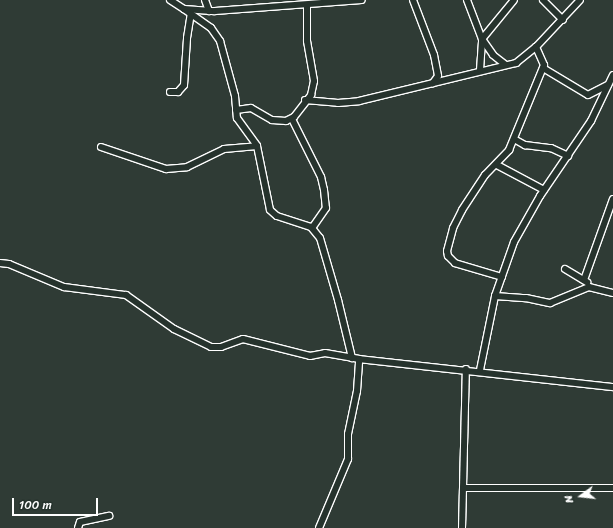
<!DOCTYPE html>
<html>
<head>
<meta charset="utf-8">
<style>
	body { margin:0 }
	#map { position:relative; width:613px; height:528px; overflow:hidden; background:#2f3b35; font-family:Sriracha,sans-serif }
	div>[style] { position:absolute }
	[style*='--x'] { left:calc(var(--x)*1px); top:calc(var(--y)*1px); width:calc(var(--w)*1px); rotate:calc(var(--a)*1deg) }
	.roads { filter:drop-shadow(1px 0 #fff) drop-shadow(-1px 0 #fff) drop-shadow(0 1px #fff) drop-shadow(0 -1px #fff) }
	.minor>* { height:6px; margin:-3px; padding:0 3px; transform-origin:3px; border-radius:3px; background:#26332d }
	span { translate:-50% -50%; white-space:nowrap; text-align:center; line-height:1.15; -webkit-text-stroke:3px #26332d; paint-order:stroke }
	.north { position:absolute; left:561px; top:476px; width:40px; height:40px; -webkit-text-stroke:3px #26332d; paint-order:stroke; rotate:255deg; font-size:11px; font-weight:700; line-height:16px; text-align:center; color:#fff }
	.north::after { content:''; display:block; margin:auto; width:14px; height:18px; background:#fff; clip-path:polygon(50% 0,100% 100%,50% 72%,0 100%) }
	.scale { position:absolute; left:12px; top:498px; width:86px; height:18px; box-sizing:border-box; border:2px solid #fff; border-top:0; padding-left:5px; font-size:12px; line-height:14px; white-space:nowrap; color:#fff; -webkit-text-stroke:3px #26332d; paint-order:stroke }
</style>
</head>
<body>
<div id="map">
	<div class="roads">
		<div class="minor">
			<i style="--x:170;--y:0;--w:17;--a:33"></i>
			<i style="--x:184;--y:9;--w:31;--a:4"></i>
			<i style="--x:215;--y:11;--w:147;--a:-4.3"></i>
			<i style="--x:205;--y:0;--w:12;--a:70"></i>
			<i style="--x:413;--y:0;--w:59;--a:69.1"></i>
			<i style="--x:434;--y:55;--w:21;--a:79"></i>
			<i style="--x:438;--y:76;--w:9;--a:126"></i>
			<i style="--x:467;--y:0;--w:42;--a:69"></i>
			<i style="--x:482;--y:39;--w:19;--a:55"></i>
			<i style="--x:493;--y:55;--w:16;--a:38"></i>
			<i style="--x:543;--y:0;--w:28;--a:45"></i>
			<i style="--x:184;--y:9;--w:33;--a:35"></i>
			<i style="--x:211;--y:28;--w:16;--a:55"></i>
			<i style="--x:220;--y:41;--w:57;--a:74.7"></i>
			<i style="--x:235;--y:96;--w:22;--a:85"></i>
			<i style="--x:237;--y:118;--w:34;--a:54"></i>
			<i style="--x:257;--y:146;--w:65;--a:78.5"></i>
			<i style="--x:270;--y:210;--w:9;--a:41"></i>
			<i style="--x:277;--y:216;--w:36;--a:18"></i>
			<i style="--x:311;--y:227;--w:14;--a:51"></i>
			<i style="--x:320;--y:238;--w:65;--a:73.8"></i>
			<i style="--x:338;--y:300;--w:60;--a:76.4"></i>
			<i style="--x:543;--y:68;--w:52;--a:31"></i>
			<i style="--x:588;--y:95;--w:22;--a:-27"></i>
			<i style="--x:480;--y:70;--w:31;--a:-86"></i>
			<i style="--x:482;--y:39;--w:50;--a:-50.6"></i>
			<i style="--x:170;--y:92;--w:8;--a:0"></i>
			<i style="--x:178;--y:92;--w:9;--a:-49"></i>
			<i style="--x:184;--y:85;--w:47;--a:-86.3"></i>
			<i style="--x:187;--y:38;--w:24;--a:-81"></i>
			<i style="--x:305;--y:100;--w:33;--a:5"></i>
			<i style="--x:338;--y:103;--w:21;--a:-5"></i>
			<i style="--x:359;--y:101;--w:162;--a:-13.6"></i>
			<i style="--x:516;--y:63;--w:26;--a:-39"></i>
			<i style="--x:536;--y:47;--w:64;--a:-46.9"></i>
			<i style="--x:236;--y:110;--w:15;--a:-8"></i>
			<i style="--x:251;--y:108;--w:24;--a:30"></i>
			<i style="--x:272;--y:120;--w:14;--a:4"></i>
			<i style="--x:286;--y:121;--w:9;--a:-27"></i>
			<i style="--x:294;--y:117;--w:28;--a:-52"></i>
			<i style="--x:311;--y:95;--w:14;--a:-78"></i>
			<i style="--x:314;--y:81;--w:41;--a:-99.9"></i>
			<i style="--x:307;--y:41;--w:36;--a:-90"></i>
			<i style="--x:292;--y:119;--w:65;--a:63.4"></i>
			<i style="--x:321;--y:177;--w:13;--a:77"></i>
			<i style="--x:324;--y:190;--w:18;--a:84"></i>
			<i style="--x:326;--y:208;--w:24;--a:125"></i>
			<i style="--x:514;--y:139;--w:13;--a:29"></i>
			<i style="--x:525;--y:145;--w:26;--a:7"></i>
			<i style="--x:551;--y:148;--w:19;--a:25"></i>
			<i style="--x:101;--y:147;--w:69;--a:18.7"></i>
			<i style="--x:166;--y:169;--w:21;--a:-5"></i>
			<i style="--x:187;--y:167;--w:41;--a:-25.9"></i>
			<i style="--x:224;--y:149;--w:33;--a:-5"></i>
			<i style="--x:497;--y:165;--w:53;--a:28"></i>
			<i style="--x:0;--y:263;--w:9;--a:6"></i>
			<i style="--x:9;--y:264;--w:60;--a:22.7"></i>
			<i style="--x:64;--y:287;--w:63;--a:7.4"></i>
			<i style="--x:126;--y:295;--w:59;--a:35.3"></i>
			<i style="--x:174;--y:329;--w:41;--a:25.9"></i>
			<i style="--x:211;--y:347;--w:10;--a:0"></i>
			<i style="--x:221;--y:347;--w:23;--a:-20"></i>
			<i style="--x:243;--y:339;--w:69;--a:14.2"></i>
			<i style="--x:310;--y:356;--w:15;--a:-11"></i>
			<i style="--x:325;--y:353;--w:35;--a:10"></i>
			<i style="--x:359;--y:359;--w:256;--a:6.3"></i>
			<i style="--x:565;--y:269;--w:26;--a:31"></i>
			<i style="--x:502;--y:277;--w:49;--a:-163.4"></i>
			<i style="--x:455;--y:263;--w:10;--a:-135"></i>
			<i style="--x:448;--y:256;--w:5;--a:-101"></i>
			<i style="--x:447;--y:251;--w:24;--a:-75"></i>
			<i style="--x:453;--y:228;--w:20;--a:-63"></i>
			<i style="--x:462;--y:210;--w:42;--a:-56.7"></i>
			<i style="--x:485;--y:175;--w:35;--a:-46"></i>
			<i style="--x:509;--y:150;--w:92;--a:-67.6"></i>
			<i style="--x:544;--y:65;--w:20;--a:-114"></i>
			<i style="--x:584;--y:280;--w:86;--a:-70.3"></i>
			<i style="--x:495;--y:296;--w:31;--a:4"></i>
			<i style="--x:526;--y:298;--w:25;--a:12"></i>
			<i style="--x:550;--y:303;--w:42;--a:-22.3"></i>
			<i style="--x:589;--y:287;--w:25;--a:14"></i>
			<i style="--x:480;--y:370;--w:76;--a:-78.5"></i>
			<i style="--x:495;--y:296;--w:57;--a:-70.6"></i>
			<i style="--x:514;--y:242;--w:53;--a:-60.5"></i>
			<i style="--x:540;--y:196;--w:91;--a:-55.8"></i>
			<i style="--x:591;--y:121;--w:51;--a:-64.4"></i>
			<i style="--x:463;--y:488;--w:150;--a:0"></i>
			<i style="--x:78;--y:528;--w:6;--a:-72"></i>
			<i style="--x:80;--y:522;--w:30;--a:-12"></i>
			<i style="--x:319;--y:528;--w:75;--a:-67.2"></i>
			<i style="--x:348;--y:459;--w:25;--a:-90"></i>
			<i style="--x:348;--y:434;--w:44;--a:-78.2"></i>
			<i style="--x:357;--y:391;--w:32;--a:-86"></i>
			<i style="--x:462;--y:528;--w:159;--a:-88.6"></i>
		</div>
	</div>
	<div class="north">N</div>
	<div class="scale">100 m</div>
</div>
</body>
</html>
